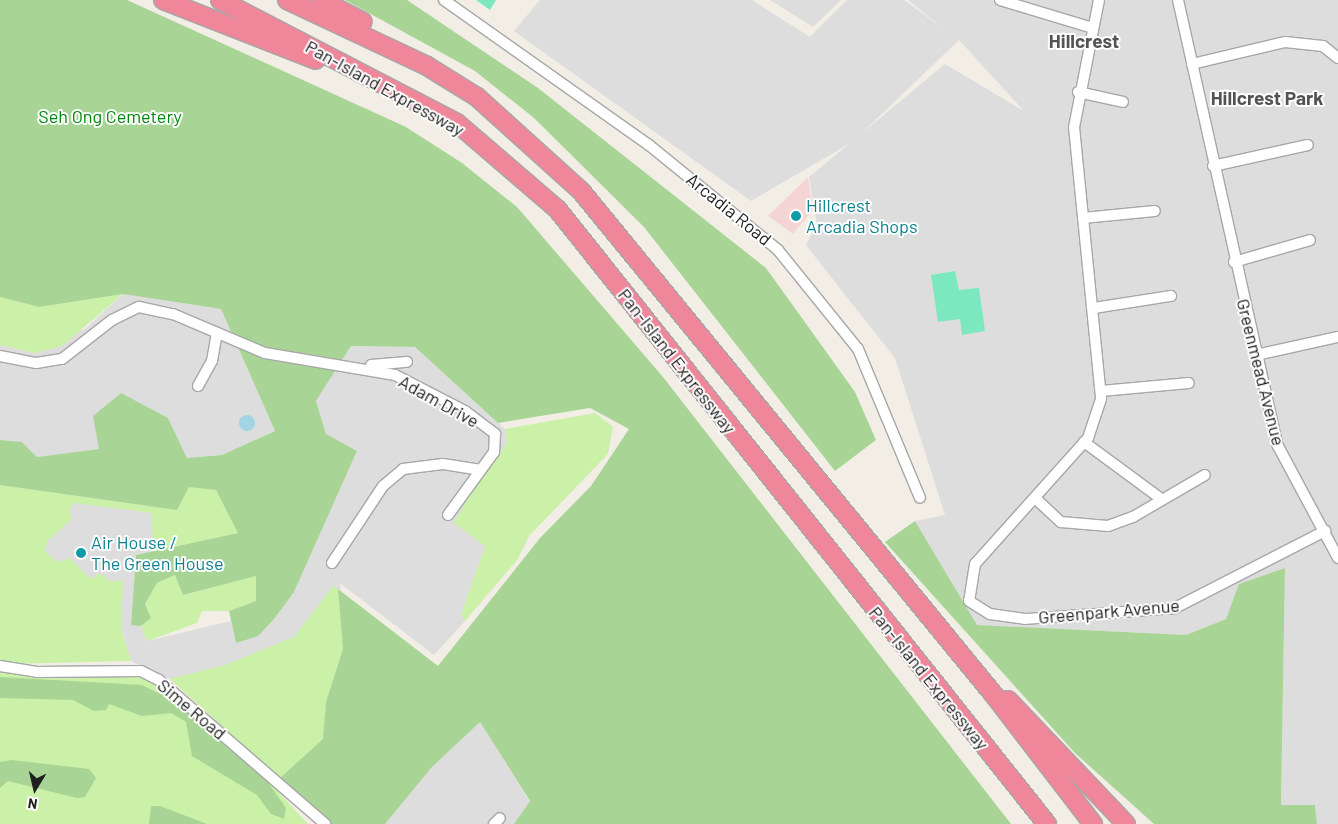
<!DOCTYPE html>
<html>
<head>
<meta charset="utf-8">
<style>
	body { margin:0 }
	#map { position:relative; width:1338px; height:824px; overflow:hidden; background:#f2eee6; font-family:Barlow,sans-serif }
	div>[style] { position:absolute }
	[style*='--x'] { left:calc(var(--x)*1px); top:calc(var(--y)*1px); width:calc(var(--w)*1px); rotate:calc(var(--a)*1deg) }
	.residential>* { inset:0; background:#dedddd }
	.commercial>* { inset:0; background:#f4d5d4 }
	.grass>* { inset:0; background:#cbf0a7 }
	.forest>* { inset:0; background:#a8d596 }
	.pitch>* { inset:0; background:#7ce8bf }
	.water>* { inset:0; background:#a2d4e3 }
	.round { border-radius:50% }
	.roads { filter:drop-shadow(1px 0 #a7a7a7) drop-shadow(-1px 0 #a7a7a7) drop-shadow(0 1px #a7a7a7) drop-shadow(0 -1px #a7a7a7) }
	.street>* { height:10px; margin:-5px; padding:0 5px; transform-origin:5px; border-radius:5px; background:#fff }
	.highway>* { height:18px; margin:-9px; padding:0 9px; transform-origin:9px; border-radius:9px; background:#f08699 }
	.dots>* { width:14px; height:14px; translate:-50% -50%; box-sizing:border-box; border:2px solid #fff; border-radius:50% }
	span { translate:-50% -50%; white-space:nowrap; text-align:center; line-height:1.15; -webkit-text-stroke:4px #fff; paint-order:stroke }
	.street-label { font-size:18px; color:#202020 }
	.park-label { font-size:18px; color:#01860d }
	.culture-label { font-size:18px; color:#0d838f }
	.left { translate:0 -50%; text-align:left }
	.neighbourhood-label { font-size:19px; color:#535353; font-weight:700 }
	.north { position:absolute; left:10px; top:764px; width:50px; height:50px; -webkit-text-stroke:4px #fff; paint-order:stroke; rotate:189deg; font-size:14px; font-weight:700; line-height:20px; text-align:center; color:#202020 }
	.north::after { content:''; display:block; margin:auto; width:18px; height:22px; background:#202020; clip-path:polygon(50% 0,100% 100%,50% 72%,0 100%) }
</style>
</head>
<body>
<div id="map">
	<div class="residential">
		<i style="clip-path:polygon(evenodd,540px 0,752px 0,810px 37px,847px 0,904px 0,944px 29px,908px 0,1338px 0,1338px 824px,1317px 824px,1315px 805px,1281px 805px,1285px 569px,1240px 584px,1226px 619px,1186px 635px,977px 625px,915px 521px,945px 515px,895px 358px,806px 245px,817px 225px,809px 177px,849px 144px,751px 201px,514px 31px,540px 0,959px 40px,1024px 111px,945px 64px,861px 134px,959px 40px)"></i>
		<i style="clip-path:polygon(770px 0,841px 0,813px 27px)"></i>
		<i style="clip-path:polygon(123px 294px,221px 309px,275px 431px,222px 455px,187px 458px,168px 418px,100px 449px,37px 457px,22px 442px,0 440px,0 345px,35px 353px,86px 328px)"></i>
		<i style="clip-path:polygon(351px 346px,415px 347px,505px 429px,507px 441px,501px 454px,482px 473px,485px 546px,461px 615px,465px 621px,434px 655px,340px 583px,343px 649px,326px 702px,323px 739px,280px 778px,170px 679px,131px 661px,121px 628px,121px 597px,3px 540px,0 485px,177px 510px,168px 548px,136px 555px,131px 624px,141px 626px,147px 641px,231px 621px,236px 642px,294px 592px,357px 451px,326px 434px,316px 401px)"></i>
		<i style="clip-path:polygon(480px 722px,530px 802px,514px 824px,385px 824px,432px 767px)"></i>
	</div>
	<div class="commercial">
		<i style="clip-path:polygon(808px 177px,813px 210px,793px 234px,768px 216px)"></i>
	</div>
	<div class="grass">
		<i style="clip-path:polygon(123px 294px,62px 346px,35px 353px,0 345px,0 297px,39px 307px)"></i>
		<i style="clip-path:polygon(595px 413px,613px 427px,608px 454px,529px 536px,518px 559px,465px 621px,461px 615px,485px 546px,454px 523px,482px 473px,501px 454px,507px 441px,505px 429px)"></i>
		<i style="clip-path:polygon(0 485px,177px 510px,189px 486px,216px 490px,239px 533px,153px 551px,152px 513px,74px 503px,69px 510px,72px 519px,47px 541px,45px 552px,58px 562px,69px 558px,91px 579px,100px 573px,111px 582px,123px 580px,121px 628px,131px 661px,7px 664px,0 661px)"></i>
		<i style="clip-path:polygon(176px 575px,183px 595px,256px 576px,256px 601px,229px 611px,202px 611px,197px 623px,147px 641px,141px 626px,151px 618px,145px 604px,157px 583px)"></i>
		<i style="clip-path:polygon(333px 586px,338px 589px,343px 649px,326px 702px,323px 739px,280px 778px,170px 679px,225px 665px,294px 637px)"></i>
		<i style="clip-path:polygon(0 671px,144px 672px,260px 772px,308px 824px,0 824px)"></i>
	</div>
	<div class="forest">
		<i style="clip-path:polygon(0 0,127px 0,406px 127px,462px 163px,517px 207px,663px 377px,1011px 824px,514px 824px,530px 801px,480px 722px,432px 767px,385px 824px,331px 824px,280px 778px,323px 739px,326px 702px,343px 649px,338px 589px,438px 666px,540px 538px,591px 486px,629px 429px,590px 408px,498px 423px,415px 347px,351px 346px,316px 401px,326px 434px,357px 451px,294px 592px,274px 619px,258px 636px,236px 643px,229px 611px,256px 601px,256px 576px,183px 595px,175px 575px,157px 583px,145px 604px,151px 618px,141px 626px,131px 625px,136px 555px,238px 533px,216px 490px,189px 487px,177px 510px,0 485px,0 440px,22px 442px,37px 457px,99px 449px,93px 416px,121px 393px,168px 418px,187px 458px,222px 455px,275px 431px,221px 309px,123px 294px,39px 307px,0 297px)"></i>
		<i style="clip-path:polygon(345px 0,407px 0,538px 88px,766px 268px,855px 392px,876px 440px,835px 471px,644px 227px,534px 118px,475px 71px)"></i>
		<i style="clip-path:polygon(915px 521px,977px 625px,1186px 635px,1226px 619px,1239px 584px,1285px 568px,1281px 805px,1315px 805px,1317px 824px,1154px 824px,1075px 753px,885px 542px)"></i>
		<i style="clip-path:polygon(0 677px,142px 685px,178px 703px,262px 774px,286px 808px,284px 819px,271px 814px,257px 795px,192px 756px,186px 722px,171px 713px,142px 716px,109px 704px,106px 710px,94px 711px,73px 700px,0 698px)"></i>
		<i style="clip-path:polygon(12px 760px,89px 769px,96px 778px,85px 797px,77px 798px,8px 781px,0 788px,0 762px)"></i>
		<i style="clip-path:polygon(151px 806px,160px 806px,207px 824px,149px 824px)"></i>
	</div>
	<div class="pitch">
		<i style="clip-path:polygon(476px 0,496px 0,490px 10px)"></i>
		<i style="clip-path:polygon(955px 271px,959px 290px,979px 288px,985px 331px,962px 335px,960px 319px,938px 322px,931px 275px)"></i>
	</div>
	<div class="water">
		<i class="round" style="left:239px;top:415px;width:16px;height:16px"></i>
	</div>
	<div class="roads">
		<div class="street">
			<i style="--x:444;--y:0;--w:251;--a:35.3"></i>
			<i style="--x:649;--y:145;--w:166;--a:39.1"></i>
			<i style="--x:778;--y:250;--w:127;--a:51.1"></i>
			<i style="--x:858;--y:349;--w:161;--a:67.4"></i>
			<i style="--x:1000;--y:0;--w:97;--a:16.8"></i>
			<i style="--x:1099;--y:0;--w:129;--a:101.1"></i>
			<i style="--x:1074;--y:127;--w:273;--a:84.3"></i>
			<i style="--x:1101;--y:399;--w:41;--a:108.4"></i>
			<i style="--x:1088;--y:438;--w:169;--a:131.9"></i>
			<i style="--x:975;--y:564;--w:37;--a:99"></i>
			<i style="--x:969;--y:601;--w:25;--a:32"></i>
			<i style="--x:990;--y:614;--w:35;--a:8"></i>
			<i style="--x:1025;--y:619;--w:150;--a:-4.2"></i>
			<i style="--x:1175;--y:608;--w:169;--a:-27.2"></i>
			<i style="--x:1178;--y:0;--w:457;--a:77.4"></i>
			<i style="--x:1278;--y:446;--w:127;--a:61.8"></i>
			<i style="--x:1192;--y:64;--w:96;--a:-13.3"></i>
			<i style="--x:1285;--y:42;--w:38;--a:6"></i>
			<i style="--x:1323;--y:46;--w:19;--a:39"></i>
			<i style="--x:1078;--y:92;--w:46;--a:12.5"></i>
			<i style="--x:1213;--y:166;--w:97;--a:-12.5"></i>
			<i style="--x:1083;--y:218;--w:72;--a:-5.6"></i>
			<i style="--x:1234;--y:262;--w:79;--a:-16.1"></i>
			<i style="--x:1094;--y:308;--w:78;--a:-8.9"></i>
			<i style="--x:1256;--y:355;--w:84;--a:-12.4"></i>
			<i style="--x:0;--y:356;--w:37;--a:11"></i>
			<i style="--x:36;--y:363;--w:26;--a:-9"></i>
			<i style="--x:62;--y:359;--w:63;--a:-38"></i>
			<i style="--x:112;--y:320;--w:30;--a:-26"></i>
			<i style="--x:139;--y:307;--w:35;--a:12"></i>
			<i style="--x:173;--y:314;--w:100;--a:23"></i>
			<i style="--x:265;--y:353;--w:132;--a:9.6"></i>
			<i style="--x:395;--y:375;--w:79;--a:27.2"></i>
			<i style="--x:465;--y:411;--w:38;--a:37"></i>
			<i style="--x:495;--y:434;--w:18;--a:93"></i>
			<i style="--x:494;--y:452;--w:78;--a:126.1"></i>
			<i style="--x:371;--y:365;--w:36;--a:-5"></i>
			<i style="--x:198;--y:386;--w:29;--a:-61"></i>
			<i style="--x:212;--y:361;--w:27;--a:-80"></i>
			<i style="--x:1101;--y:391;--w:88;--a:-5.2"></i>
			<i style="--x:1084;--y:442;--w:94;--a:36.4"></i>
			<i style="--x:1036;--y:499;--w:34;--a:43"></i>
			<i style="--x:1061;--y:522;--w:47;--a:4.9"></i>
			<i style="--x:1108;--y:526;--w:27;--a:-20"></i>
			<i style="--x:1133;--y:517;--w:83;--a:-30.3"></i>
			<i style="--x:332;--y:563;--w:92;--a:-56.5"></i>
			<i style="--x:383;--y:486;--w:26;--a:-40"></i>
			<i style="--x:403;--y:469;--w:40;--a:-7.1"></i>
			<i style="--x:443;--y:464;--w:37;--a:9"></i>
			<i style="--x:0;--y:666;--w:36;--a:9"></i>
			<i style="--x:36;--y:672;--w:105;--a:-0.5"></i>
			<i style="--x:141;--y:671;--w:20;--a:27"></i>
			<i style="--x:159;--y:680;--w:220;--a:40.9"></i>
			<i style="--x:494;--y:824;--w:8;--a:-45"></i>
		</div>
		<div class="highway">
			<i style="--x:163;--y:0;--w:164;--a:21.4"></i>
			<i style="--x:220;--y:0;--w:267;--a:27.4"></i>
			<i style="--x:457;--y:123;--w:133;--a:40.7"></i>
			<i style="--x:558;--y:210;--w:785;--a:51.47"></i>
			<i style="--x:287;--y:0;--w:155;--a:25.2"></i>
			<i style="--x:427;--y:66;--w:59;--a:31.8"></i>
			<i style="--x:477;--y:97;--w:140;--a:42.1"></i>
			<i style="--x:581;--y:191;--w:652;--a:50.67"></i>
			<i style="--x:994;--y:695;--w:163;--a:52.5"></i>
			<i style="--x:321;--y:0;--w:47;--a:27.6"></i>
			<i style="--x:1008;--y:700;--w:171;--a:46.4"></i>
		</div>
	</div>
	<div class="dots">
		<i style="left:796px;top:216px;background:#0f9aa8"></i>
		<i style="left:81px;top:553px;background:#0f9aa8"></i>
	</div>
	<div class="street-label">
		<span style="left:385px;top:88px;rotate:29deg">Pan-Island Expressway</span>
		<span style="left:729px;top:209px;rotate:39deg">Arcadia Road</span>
		<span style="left:677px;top:361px;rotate:52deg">Pan-Island Expressway</span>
		<span style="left:1261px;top:372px;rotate:76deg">Greenmead Avenue</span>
		<span style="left:439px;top:401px;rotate:29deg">Adam Drive</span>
		<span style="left:1109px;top:611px;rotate:-5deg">Greenpark Avenue</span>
		<span style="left:929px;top:678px;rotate:51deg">Pan-Island Expressway</span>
		<span style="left:192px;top:709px;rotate:40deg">Sime Road</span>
	</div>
	<div class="park-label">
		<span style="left:110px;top:116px">Seh Ong Cemetery</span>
	</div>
	<div class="culture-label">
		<span class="left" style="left:806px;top:216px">Hillcrest<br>Arcadia Shops</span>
		<span class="left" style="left:91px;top:553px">Air House /<br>The Green House</span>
	</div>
	<div class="neighbourhood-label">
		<span style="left:1084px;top:41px">Hillcrest</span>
		<span style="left:1267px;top:98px">Hillcrest Park</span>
	</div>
	<div class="north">N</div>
</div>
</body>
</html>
